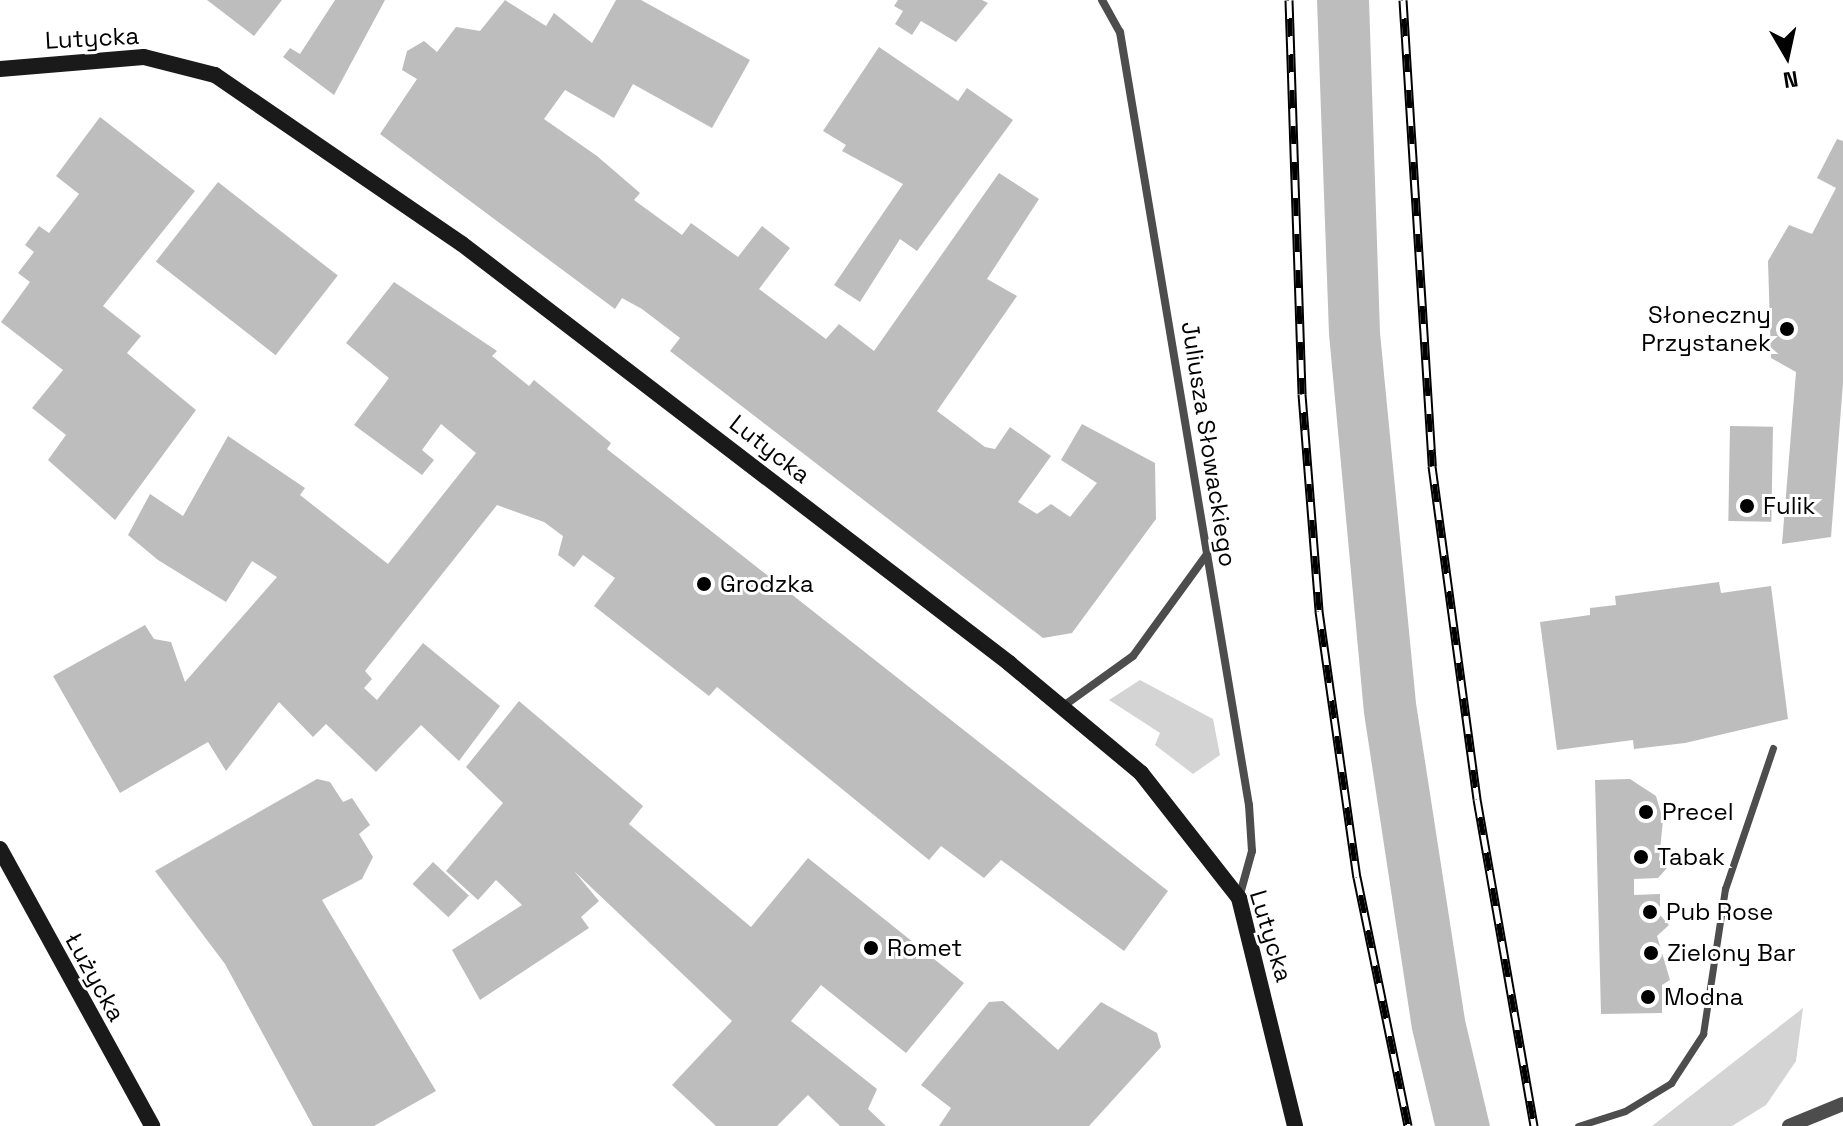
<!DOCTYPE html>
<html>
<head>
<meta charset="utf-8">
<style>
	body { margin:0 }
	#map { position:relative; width:1843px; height:1126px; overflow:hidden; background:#fff; font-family:"Space Grotesk",sans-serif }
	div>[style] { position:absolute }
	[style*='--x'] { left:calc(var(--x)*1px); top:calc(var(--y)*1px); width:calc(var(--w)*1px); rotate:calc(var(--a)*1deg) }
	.green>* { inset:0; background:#d4d4d4 }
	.building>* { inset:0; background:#bdbdbd; transform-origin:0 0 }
	.pedestrian>* { height:7px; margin:-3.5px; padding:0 3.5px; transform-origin:3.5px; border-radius:3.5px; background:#4d4d4d }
	.minor>* { height:8px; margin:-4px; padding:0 4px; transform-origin:4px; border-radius:4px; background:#4d4d4d }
	.tertiary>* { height:14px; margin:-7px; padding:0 7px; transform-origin:7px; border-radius:7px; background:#4d4d4d }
	.secondary>* { height:16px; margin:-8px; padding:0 8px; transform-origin:8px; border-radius:8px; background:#1a1a1a }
	.rail>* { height:9px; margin-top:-4.5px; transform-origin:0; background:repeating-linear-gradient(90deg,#fff 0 18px,#000 0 36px); box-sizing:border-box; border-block:2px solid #000 }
	.dots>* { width:22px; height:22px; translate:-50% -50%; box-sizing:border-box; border:4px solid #fff; border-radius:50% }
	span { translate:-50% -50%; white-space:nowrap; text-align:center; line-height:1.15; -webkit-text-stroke:6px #fff; paint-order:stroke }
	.street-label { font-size:24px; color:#000 }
	.poi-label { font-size:24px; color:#000 }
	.right { translate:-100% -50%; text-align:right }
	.left { translate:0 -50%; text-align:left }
	.north { position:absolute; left:1747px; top:16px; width:80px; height:80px; -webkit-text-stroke:6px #fff; paint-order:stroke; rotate:171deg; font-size:22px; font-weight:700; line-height:32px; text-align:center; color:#000 }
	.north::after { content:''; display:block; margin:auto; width:28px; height:36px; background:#000; clip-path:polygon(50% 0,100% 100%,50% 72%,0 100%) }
</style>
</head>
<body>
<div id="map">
	<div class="green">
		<i style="clip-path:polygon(1140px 680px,1213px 719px,1220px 755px,1193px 774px,1155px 745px,1160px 733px,1109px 700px)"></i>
		<i style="clip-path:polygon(1803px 1008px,1796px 1061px,1766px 1105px,1732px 1126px,1652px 1126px)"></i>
	</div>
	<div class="building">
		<i style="clip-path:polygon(207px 0,282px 0,254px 36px)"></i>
		<i style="clip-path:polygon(335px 0,385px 0,334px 95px,283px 57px,290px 48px,300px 54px)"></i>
		<i style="clip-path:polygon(505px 0,546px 26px,554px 13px,592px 43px,616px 0,641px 0,750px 60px,712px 128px,633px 84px,614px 118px,565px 90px,544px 119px,597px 156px,640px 193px,634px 200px,682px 235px,691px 223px,738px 257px,762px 226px,790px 248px,759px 289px,826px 339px,839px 324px,874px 351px,999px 173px,1039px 199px,987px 279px,1017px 296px,937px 411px,985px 447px,995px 449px,1010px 427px,1051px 456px,1018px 502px,1037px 514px,1051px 504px,1070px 517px,1097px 483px,1061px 460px,1082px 424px,1155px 463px,1156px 519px,1072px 633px,1043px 638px,670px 351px,680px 338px,642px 309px,622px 298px,615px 309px,380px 134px,417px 79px,402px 70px,407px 51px,424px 41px,437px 52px,456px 27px,480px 31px)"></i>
		<i style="clip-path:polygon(898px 0,982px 0,988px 3px,956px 42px,921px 21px,912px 35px,895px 24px,903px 11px,894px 6px)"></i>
		<i style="clip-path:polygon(1317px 0,1369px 0,1380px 333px,1416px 703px,1465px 1020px,1490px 1126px,1435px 1126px,1412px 1029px,1364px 713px,1329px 334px)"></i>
		<i style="clip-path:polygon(879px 47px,958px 101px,967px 88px,1013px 120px,917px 251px,900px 239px,860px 302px,834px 285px,903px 184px,842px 151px,846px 145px,823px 131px)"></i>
		<i style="clip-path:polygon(100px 117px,195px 191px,103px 306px,141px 336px,127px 353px,196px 410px,115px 520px,48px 460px,66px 435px,32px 408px,63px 370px,1px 322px,30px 282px,18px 273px,34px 252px,25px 245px,39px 226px,49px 233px,79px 194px,56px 176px)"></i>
		<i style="clip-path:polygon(1837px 139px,1843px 141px,1843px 383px,1831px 537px,1782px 544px,1796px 372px,1771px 358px,1768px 261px,1789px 225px,1812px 234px,1836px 188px,1817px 178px)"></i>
		<i style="left:218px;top:182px;width:152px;height:101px;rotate:38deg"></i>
		<i style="clip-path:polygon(394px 282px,497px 351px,492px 356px,529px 386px,534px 380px,611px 443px,607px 449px,1168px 891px,1124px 951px,1001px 860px,984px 878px,941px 846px,929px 860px,717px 687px,709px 696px,594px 606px,615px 578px,583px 555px,574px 567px,558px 555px,563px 536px,544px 522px,497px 505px,365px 671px,372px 679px,364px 688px,377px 700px,423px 643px,500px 706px,459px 761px,421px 725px,376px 772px,326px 724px,313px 737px,279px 702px,226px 771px,208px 742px,120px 793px,53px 676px,145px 625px,154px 639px,171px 642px,185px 682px,277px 577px,252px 561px,226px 602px,158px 560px,128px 535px,150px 494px,183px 516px,228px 436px,305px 488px,300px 495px,388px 564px,476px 453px,441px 424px,422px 450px,434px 460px,422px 475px,354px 425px,389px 378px,346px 343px)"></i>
		<i style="left:1730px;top:426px;width:43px;height:95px;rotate:1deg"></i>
		<i style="clip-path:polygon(1719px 582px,1721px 593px,1771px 586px,1788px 719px,1685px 743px,1634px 749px,1633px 740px,1557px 750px,1540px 622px,1590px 615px,1590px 608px,1616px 605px,1615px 596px)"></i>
		<i style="clip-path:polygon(519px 701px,643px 806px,629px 824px,751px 927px,808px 858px,964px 983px,906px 1053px,821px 985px,791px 1021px,877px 1089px,868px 1109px,886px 1126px,840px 1126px,808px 1095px,777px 1126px,716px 1126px,672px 1085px,732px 1021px,574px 871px,599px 901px,581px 917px,589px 928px,480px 1000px,452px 950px,522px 905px,496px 880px,478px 900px,446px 871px,503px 803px,466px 767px)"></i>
		<i style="clip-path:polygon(317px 779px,330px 782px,343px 802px,352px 798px,370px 825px,359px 834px,373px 857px,362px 879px,322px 900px,436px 1091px,374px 1126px,313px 1126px,225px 964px,155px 871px)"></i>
		<i style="clip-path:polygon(1630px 779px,1656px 796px,1663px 820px,1659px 860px,1667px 868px,1658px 878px,1634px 879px,1634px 895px,1660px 894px,1660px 915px,1669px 925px,1657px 936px,1670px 980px,1662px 985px,1662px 1013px,1601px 1014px,1595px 780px)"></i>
		<i style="left:433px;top:862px;width:49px;height:30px;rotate:43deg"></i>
		<i style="clip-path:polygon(1003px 1001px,1058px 1050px,1101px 1002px,1157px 1033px,1161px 1047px,1089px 1126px,939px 1126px,951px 1108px,921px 1085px,989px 1002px)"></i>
	</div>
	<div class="pedestrian">
		<i style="--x:1578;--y:1126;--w:49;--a:-17.7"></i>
		<i style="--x:1625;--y:1111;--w:54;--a:-31.3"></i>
		<i style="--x:1671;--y:1083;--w:59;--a:-56.9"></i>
		<i style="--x:1703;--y:1034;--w:147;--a:-81.4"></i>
		<i style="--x:1725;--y:889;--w:149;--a:-71.2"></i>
	</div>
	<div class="minor">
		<i style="--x:1102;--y:0;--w:37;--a:61"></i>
		<i style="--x:1120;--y:32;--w:784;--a:80.53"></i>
		<i style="--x:1249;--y:805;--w:46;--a:86.3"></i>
		<i style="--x:1252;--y:851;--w:49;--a:105.5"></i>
		<i style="--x:1062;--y:707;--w:87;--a:-35.7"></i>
		<i style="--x:1133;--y:656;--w:126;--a:-54"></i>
	</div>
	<div class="tertiary">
		<i style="--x:1789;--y:1126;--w:58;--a:-22.2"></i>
	</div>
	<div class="secondary">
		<i style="--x:0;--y:69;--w:144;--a:-4.8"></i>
		<i style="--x:144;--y:57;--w:73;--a:14.2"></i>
		<i style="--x:215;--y:75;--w:299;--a:34.4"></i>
		<i style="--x:462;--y:244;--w:689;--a:37.45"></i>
		<i style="--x:1009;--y:663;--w:172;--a:39.8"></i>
		<i style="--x:1141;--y:773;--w:159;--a:51.9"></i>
		<i style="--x:1239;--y:898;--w:235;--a:76.2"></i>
		<i style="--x:0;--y:849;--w:316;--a:61.2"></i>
	</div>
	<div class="rail">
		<i style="--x:1289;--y:0;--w:394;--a:88.1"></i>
		<i style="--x:1302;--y:394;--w:218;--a:85.5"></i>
		<i style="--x:1319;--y:611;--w:269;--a:81.9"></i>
		<i style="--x:1357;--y:877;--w:254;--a:78.4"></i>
		<i style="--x:1403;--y:0;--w:467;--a:86.4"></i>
		<i style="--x:1432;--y:466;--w:336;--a:82.3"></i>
		<i style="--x:1477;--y:799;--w:332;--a:80.1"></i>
	</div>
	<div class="dots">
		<i style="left:1787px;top:329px;background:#000"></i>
		<i style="left:1747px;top:506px;background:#000"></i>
		<i style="left:704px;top:584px;background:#000"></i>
		<i style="left:1646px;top:812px;background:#000"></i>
		<i style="left:1641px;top:857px;background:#000"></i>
		<i style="left:1650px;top:912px;background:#000"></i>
		<i style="left:871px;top:948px;background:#000"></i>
		<i style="left:1651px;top:953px;background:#000"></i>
		<i style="left:1648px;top:997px;background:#000"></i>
	</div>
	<div class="street-label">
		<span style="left:92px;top:38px;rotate:-3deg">Lutycka</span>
		<span style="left:1209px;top:444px;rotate:81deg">Juliusza Słowackiego</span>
		<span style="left:770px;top:449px;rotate:38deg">Lutycka</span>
		<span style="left:1271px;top:936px;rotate:73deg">Lutycka</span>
		<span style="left:95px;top:977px;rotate:61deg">Łużycka</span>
	</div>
	<div class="poi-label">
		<span class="right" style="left:1771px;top:329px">Słoneczny<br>Przystanek</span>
		<span class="left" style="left:1763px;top:506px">Fulik</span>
		<span class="left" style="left:720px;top:584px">Grodzka</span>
		<span class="left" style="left:1662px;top:812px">Precel</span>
		<span class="left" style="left:1657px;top:857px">Tabak</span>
		<span class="left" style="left:1666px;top:912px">Pub Rose</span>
		<span class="left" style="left:887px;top:948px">Romet</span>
		<span class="left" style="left:1667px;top:953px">Zielony Bar</span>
		<span class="left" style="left:1664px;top:997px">Modna</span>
	</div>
	<div class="north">N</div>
</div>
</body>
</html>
